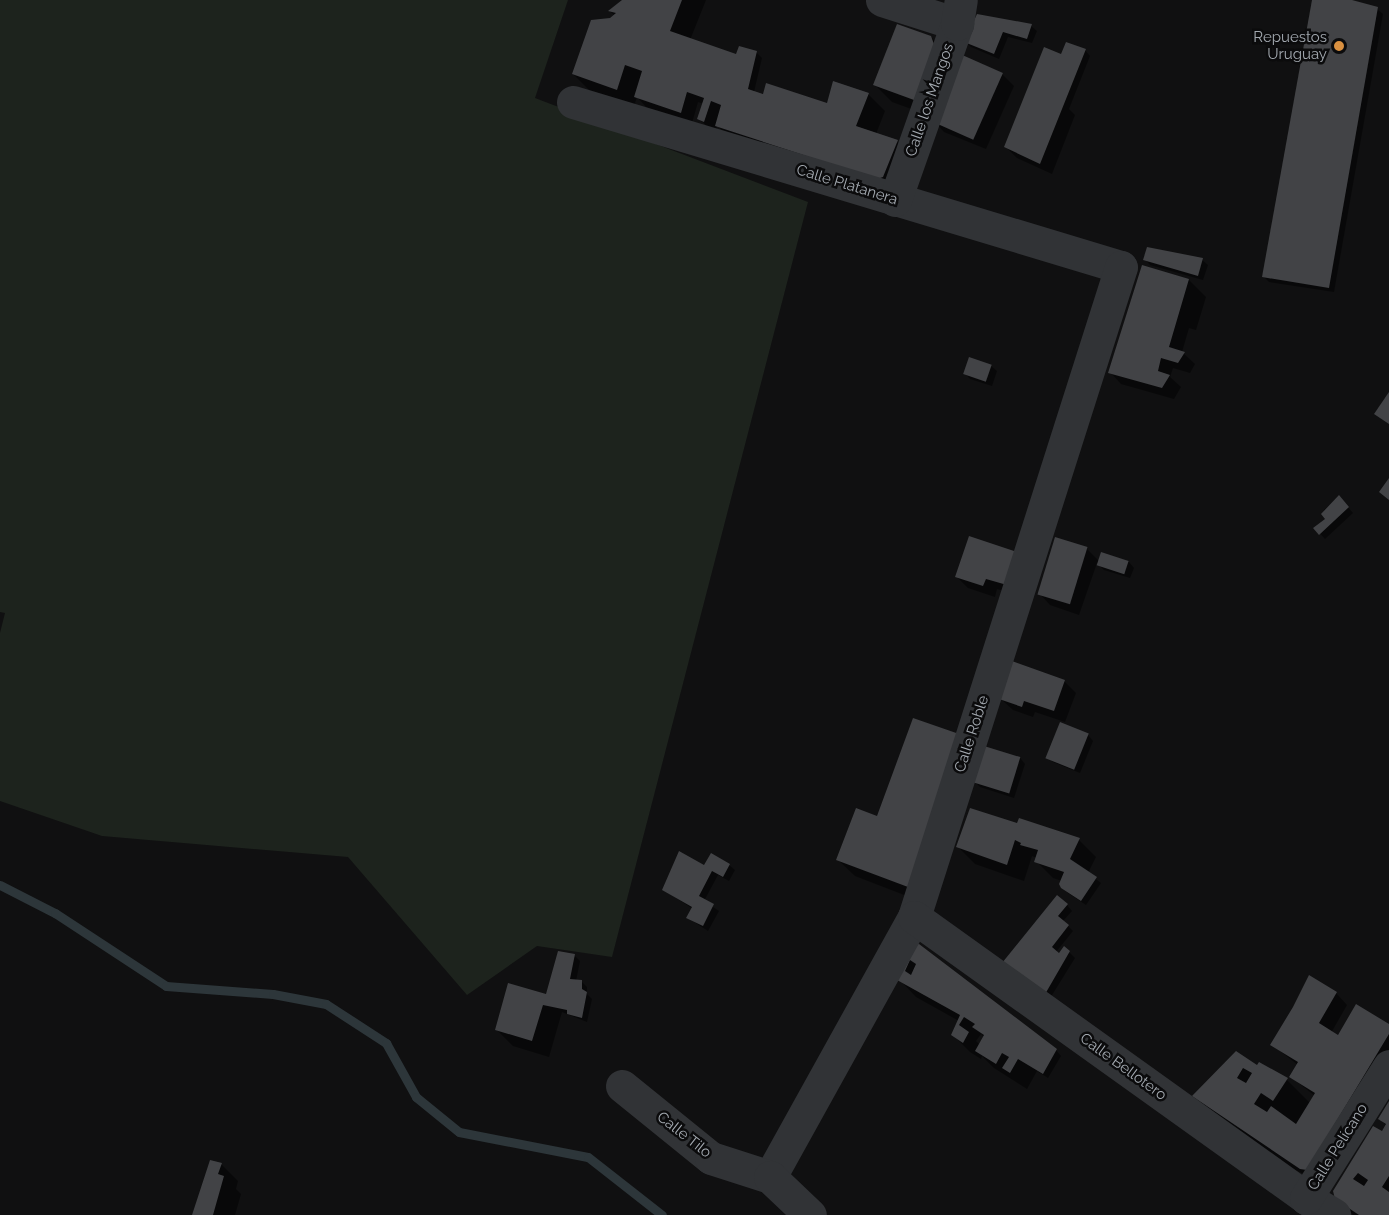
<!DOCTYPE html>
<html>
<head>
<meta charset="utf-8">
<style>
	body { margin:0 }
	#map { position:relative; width:1389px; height:1215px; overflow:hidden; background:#101011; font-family:Raleway,sans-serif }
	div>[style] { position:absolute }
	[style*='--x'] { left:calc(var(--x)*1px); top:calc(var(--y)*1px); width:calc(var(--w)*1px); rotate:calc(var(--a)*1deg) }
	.green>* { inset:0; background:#1d231d }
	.shadow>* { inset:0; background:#0007 }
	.stream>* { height:9px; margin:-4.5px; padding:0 4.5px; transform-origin:4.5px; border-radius:4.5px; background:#2d363a }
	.building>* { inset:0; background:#424346; transform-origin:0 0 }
	.minor>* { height:33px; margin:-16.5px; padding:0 16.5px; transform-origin:16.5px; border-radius:16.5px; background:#313336 }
	.dots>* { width:16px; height:16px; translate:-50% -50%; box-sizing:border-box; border:3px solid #0b0b0c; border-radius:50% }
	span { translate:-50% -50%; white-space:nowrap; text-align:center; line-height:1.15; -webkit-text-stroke:5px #0b0b0c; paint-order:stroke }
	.poi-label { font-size:15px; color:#a3a9b0 }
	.right { translate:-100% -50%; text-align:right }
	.street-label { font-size:15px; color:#a3a9b0 }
</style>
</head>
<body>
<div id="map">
	<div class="green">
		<i style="clip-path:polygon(0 0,568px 0,535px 98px,808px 202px,612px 957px,537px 946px,467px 995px,348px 857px,102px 836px,0 801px,0 633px,5px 613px,0 612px)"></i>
	</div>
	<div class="shadow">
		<i style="clip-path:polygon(624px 0,706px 0,690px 40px,736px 55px,757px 53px,762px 58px,754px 92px,828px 105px,868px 94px,885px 111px,876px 134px,897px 142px,914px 159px,900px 194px,722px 130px,717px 126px,716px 132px,711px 130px,699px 119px,704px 104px,698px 102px,692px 123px,647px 108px,637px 97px,634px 106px,590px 91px,573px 74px,615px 16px,610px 11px)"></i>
		<i style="clip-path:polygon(1313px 0,1346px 0,1377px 9px,1383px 14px,1334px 292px,1269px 282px,1264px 277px)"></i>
		<i style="clip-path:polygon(977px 16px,1031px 26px,1037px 31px,1032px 43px,1008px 37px,999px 59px,971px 47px,966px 42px)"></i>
		<i style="clip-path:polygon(931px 37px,948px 55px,931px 116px,892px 102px,875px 85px)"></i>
		<i style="clip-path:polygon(1085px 50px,1090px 56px,1069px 109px,1075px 115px,1052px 174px,1017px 158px,1005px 146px,1062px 56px)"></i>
		<i style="clip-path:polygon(1002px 74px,1014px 86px,986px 149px,944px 132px,933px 120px)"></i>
		<i style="clip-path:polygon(1145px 259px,1202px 260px,1208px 265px,1203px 280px,1150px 265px)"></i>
		<i style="clip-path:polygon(1189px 280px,1206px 297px,1196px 330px,1189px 328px,1182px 352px,1195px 364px,1190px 373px,1173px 368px,1170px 377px,1181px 387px,1174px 399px,1121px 384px,1110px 372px)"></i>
		<i style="clip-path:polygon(991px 366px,997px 371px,992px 386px,970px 379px,965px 373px)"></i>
		<i style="clip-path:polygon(1339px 497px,1353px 513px,1325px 539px,1316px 529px,1327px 519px,1323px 514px,1324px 510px)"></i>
		<i style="clip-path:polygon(1087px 549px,1100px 562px,1129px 562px,1134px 568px,1130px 578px,1104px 570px,1097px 563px,1079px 615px,1050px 605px,1039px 593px)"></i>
		<i style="clip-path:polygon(1017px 553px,1018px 595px,997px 589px,995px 597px,968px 588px,957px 577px)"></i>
		<i style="clip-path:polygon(1064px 681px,1076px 693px,1065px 722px,1035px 712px,1033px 717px,1013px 710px,1001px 699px)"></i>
		<i style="clip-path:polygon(1088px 735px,1093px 741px,1080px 773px,1053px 762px,1047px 757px)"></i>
		<i style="clip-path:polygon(985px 748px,1020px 758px,1025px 764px,1014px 798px,980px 787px,974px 781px)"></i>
		<i style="clip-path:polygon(884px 820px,925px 903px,855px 876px,837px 859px)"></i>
		<i style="clip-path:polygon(1018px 825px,1079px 840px,1096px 857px,1088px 873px,1101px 883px,1086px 905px,1068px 893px,1062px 888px,1062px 881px,1053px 878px,1036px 861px,1037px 858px,1032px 856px,1024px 881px,975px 864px,958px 847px)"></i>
		<i style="clip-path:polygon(729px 865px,735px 870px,729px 881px,718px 875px,704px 901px,719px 911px,708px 931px,688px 918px,693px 909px,664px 890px,705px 867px)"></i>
		<i style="clip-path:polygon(1067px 905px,1072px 911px,1063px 921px,1073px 931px,1056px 952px,1060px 955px,1065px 948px,1075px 958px,1049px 1000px,1009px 969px)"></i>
		<i style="clip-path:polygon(evenodd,914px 946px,1056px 1050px,1061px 1056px,1048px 1078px,1037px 1071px,1027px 1089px,994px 1068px,982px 1056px,981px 1059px,970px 1052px,953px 1035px,959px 1021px,916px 997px,899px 979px,914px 946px,981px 1034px,984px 1037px,980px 1045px,976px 1041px,981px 1034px)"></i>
		<i style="clip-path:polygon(575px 956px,580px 961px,576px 981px,582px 982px,587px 987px,587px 994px,592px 999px,587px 1022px,562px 1012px,549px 1057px,513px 1046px,496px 1029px,547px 996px)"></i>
		<i style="clip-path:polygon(1336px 993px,1347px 1005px,1331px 1033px,1344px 1041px,1389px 1026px,1389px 1064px,1318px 1180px,1295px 1170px,1217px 1118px,1195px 1096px,1236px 1053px,1257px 1067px,1287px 1080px,1310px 1103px,1315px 1096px,1291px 1077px,1298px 1065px,1271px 1044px)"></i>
		<i style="clip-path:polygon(1389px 1103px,1389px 1215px,1353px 1215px,1336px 1198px,1387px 1126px,1380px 1119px)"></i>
		<i style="clip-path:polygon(221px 1164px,238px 1181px,236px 1189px,241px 1194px,235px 1215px,193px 1215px)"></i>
	</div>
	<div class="stream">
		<i style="--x:0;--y:885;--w:62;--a:27"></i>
		<i style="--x:55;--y:913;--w:133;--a:33.3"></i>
		<i style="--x:166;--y:986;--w:107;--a:4.3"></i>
		<i style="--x:273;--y:994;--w:54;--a:10.7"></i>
		<i style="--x:326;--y:1004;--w:72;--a:33"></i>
		<i style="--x:386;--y:1043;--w:62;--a:60.9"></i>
		<i style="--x:416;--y:1097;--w:55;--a:39.1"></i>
		<i style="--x:459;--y:1132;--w:131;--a:11"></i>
		<i style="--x:588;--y:1157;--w:94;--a:38.1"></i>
	</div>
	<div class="building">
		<i style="clip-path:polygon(622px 0,682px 0,670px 31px,736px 54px,739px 46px,757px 51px,748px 89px,763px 94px,766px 83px,827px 103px,833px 81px,869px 93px,856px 126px,898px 140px,883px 177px,877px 179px,715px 126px,721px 105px,711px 101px,704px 122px,697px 119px,704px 98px,687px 92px,681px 113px,634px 97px,642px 71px,625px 65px,617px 90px,572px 74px,591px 20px,610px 18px,616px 13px,608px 11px)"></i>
		<i style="clip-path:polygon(1312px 0,1352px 0,1378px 7px,1329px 288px,1262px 277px)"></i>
		<i style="clip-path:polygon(977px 14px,1032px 24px,1027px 39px,1003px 32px,994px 54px,964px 42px)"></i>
		<i style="clip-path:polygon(897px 24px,931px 36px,935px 47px,914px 100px,873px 85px)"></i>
		<i style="clip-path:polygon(1066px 42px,1086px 49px,1040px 164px,1004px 147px,1044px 47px,1061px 54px)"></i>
		<i style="left:960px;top:54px;width:47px;height:73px;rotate:24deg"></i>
		<i style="clip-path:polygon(1147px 247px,1203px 258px,1198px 276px,1143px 260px)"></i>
		<i style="clip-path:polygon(1142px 265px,1189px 279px,1169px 347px,1185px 352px,1178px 363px,1161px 358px,1158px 371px,1170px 375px,1162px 388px,1108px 373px)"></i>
		<i style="left:969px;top:357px;width:24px;height:18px;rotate:19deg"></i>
		<i style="clip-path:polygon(1389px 392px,1389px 424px,1374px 414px)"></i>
		<i style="clip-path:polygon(1389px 478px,1389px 500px,1379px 492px)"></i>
		<i style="clip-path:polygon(1339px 495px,1349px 507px,1319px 535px,1313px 528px,1325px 519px,1321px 514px)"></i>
		<i style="clip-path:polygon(969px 536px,1017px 552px,1007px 585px,986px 579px,983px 586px,955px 577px)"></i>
		<i style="left:1055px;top:537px;width:34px;height:60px;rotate:17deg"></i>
		<i style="left:1101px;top:552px;width:29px;height:14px;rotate:18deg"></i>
		<i style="clip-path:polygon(1012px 661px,1065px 680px,1054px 711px,1024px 701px,1022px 707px,999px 699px)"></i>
		<i style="clip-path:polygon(913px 718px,962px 735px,908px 887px,836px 860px,856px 808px,877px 816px)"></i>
		<i style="left:1060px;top:722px;width:31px;height:39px;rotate:22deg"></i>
		<i style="left:984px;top:746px;width:38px;height:38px;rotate:17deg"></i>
		<i style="clip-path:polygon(970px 808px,1017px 823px,1019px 818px,1080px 838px,1070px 859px,1097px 877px,1081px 901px,1061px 888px,1059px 884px,1064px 872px,1034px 862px,1038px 850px,1020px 845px,1021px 843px,1015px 840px,1007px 865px,956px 847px)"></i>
		<i style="clip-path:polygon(679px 851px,704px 865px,711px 853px,730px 864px,723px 877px,712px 871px,699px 896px,714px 904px,703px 926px,686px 918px,692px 907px,662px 890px)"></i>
		<i style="clip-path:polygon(1057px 895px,1068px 904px,1058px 916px,1069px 925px,1052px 947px,1059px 953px,1064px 946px,1070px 951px,1044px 996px,1002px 963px)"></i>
		<i style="clip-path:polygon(evenodd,919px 944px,1057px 1049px,1043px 1074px,1018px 1059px,1010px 1073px,1002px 1068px,1009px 1057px,1002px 1053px,996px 1064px,975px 1051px,984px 1035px,972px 1027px,975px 1024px,964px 1017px,959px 1025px,969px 1032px,963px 1043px,951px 1035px,960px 1015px,897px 980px,913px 945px,919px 944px,910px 960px,916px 964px,911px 975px,905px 971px,910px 960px)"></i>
		<i style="clip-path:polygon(558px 951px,575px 954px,570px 979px,582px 980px,582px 989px,587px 992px,582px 1018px,567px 1014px,567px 1010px,543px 1005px,532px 1041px,495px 1030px,508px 983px,546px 994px)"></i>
		<i style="clip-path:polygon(evenodd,1309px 975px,1337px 992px,1319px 1023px,1338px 1035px,1356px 1004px,1389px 1024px,1389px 1034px,1307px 1170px,1300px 1169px,1192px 1096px,1236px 1051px,1257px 1065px,1259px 1062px,1288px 1078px,1273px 1101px,1261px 1093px,1254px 1104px,1267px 1112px,1271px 1106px,1296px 1124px,1315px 1093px,1289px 1077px,1298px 1062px,1270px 1045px,1293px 1007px,1309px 975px,1243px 1068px,1252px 1073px,1246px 1083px,1237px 1078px,1243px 1068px)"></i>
		<i style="clip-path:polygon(evenodd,1389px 1101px,1389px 1176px,1382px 1187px,1389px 1192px,1389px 1215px,1359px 1215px,1335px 1199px,1333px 1191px,1373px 1126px,1382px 1131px,1386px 1124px,1378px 1119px,1389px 1101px,1358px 1173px,1368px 1180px,1364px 1186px,1353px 1179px,1358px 1173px)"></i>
		<i style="clip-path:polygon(210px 1160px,222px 1163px,218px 1174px,224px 1176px,213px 1215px,192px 1215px)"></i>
	</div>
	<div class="minor">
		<i style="--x:882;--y:0;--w:79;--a:17.7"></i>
		<i style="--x:573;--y:102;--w:572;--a:16.76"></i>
		<i style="--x:1121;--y:267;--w:682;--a:107.66"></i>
		<i style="--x:914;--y:917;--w:297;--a:119"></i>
		<i style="--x:895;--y:200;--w:187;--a:-70.6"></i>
		<i style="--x:957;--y:24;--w:24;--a:-81"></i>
		<i style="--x:914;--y:917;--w:482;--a:35.6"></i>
		<i style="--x:1306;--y:1198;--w:33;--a:31"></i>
		<i style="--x:622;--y:1086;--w:114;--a:39"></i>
		<i style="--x:711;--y:1158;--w:62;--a:17.9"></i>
		<i style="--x:770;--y:1177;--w:55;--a:43.5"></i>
		<i style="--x:1306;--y:1198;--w:156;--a:-57.8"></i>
	</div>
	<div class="dots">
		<i style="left:1339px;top:46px;background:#d99040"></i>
	</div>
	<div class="poi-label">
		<span class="right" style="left:1327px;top:46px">Repuestos<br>Uruguay</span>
	</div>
	<div class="street-label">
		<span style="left:930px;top:100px;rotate:-71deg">Calle los Mangos</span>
		<span style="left:847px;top:185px;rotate:17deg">Calle Platanera</span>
		<span style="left:972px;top:734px;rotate:-72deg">Calle Roble</span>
		<span style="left:1123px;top:1067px;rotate:36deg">Calle Bellotero</span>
		<span style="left:684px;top:1135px;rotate:38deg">Calle Tilo</span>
		<span style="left:1338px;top:1147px;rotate:-58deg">Calle Pelícano</span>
	</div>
</div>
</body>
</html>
